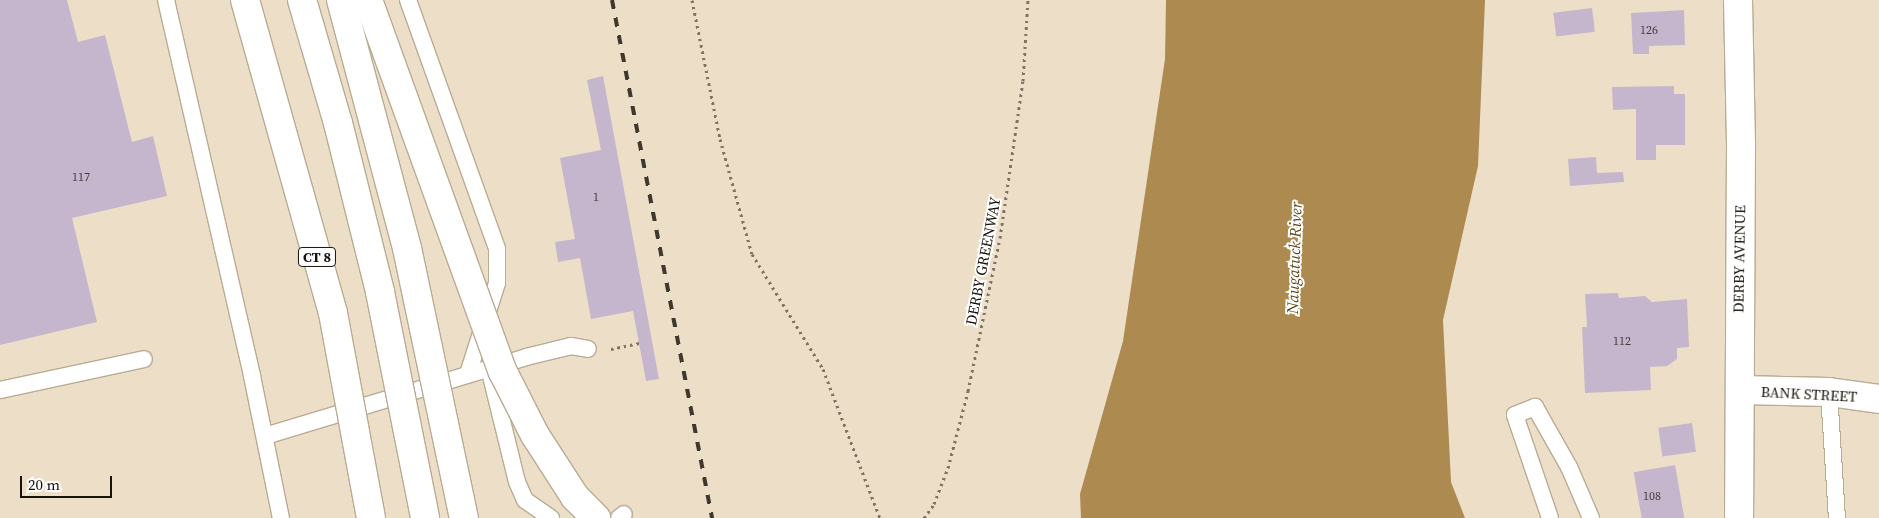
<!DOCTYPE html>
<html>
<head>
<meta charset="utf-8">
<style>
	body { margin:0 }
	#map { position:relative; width:1879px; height:518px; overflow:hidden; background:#eddfc7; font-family:"Source Serif 4",serif }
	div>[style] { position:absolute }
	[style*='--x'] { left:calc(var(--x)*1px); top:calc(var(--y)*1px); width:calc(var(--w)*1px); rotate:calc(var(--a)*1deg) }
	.water>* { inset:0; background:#ac8a50 }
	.building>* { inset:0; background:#c6b6cd; transform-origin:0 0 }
	.path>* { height:3px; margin-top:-1.5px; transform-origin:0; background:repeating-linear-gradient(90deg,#7e7465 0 2.5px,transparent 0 6.5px) }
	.roads { filter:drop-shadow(1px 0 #b9ab94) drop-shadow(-1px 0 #b9ab94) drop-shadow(0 1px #b9ab94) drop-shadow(0 -1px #b9ab94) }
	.lane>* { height:16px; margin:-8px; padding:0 8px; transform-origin:8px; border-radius:8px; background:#fff }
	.street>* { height:28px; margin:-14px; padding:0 14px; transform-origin:14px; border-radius:14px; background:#fff }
	.secondary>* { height:28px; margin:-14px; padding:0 14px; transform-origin:14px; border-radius:14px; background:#fff }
	.rail>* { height:4px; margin-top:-2px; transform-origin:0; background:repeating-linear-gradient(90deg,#3f382d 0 9px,transparent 0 18px) }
	.bridges { filter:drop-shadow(1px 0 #b9ab94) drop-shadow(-1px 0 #b9ab94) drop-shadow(0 1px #b9ab94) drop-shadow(0 -1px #b9ab94) }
	.highway-bridge>* { height:28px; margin:-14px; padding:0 14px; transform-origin:14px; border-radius:14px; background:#fff }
	span { translate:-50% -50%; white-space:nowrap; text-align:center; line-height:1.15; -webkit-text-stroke:4px #fff; paint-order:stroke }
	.number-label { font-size:12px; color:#433b3b }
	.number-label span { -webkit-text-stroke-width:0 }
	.shield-label span { padding:1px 4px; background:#fff; border:1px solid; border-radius:4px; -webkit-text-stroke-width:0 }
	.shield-label { font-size:14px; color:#17120a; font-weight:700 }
	.street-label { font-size:15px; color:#17120a }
	.water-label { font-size:16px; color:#644b1e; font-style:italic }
	.scale { position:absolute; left:20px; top:476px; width:92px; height:22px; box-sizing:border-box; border:2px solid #17120a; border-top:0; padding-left:6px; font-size:15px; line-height:18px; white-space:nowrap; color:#17120a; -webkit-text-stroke:4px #fff; paint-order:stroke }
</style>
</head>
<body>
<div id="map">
	<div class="water">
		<i style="clip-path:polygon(1166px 0,1485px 0,1478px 166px,1443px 320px,1451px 482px,1465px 518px,1081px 518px,1080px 494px,1123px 341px,1165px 59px)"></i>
	</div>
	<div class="building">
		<i style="clip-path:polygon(0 0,67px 0,78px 42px,105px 35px,132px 142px,153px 136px,167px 196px,72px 218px,97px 322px,0 345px)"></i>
		<i style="left:1592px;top:8px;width:24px;height:39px;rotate:83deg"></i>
		<i style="clip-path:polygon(1684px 10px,1685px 45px,1649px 46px,1649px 54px,1633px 54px,1631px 13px)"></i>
		<i style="clip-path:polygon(603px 76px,659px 379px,646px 381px,633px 311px,591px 319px,580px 258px,558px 262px,555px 242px,575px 239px,560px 158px,601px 150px,587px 80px)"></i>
		<i style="clip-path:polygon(1674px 86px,1674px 94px,1685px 94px,1685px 145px,1656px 145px,1656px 160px,1636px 160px,1636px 109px,1613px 110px,1612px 87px)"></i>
		<i style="clip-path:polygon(1596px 157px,1597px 173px,1623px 172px,1624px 182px,1570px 186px,1568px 159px)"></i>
		<i style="clip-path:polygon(1618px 293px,1619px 298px,1645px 296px,1652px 302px,1687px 299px,1689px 347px,1677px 348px,1677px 359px,1667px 366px,1650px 367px,1651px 390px,1585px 393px,1582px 327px,1587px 327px,1585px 294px)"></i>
		<i style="left:1692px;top:423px;width:29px;height:34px;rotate:82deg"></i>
		<i style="left:1675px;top:465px;width:54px;height:42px;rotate:80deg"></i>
	</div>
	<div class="path">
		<i style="--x:692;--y:0;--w:142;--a:78.6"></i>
		<i style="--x:720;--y:139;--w:119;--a:74.5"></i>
		<i style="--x:752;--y:254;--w:135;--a:58.3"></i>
		<i style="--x:823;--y:369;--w:160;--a:69.1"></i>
		<i style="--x:611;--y:349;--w:29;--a:-12"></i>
		<i style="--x:924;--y:518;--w:17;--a:-54"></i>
		<i style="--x:934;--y:504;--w:39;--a:-69"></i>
		<i style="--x:948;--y:468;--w:80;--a:-75.4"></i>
		<i style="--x:968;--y:391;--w:156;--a:-78.2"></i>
		<i style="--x:1000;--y:238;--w:159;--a:-81.7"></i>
		<i style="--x:1023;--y:81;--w:81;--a:-86.5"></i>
	</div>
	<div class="roads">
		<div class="lane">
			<i style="--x:166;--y:0;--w:386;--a:77.1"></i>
			<i style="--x:252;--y:376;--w:145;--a:78.5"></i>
			<i style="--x:408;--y:0;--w:264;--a:70.3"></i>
			<i style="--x:497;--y:249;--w:34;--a:90"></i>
			<i style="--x:497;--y:283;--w:96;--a:107.7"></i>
			<i style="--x:489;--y:368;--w:117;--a:76.2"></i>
			<i style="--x:517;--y:482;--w:20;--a:66"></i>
			<i style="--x:525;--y:500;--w:32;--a:35"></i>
			<i style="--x:0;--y:390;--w:147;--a:-12.1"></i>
			<i style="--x:1829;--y:392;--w:126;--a:86.4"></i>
			<i style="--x:265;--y:436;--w:273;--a:-16.8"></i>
			<i style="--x:526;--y:357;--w:46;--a:-13.7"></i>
			<i style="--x:571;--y:346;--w:17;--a:10"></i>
			<i style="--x:619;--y:518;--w:6;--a:-39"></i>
			<i style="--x:1550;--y:518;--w:109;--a:-108.8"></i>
			<i style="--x:1515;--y:415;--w:22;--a:-22"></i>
			<i style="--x:1535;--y:407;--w:69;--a:60.5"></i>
			<i style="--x:1569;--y:467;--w:56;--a:66.7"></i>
		</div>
		<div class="street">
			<i style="--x:1740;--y:390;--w:89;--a:1.3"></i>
			<i style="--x:1829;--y:392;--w:50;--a:8"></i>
		</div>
		<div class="secondary">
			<i style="--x:1738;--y:0;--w:148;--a:88.8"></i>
			<i style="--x:1741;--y:148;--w:370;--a:90.3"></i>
		</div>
	</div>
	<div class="rail">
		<i style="--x:612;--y:0;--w:528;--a:79.07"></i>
	</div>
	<div class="bridges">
		<div class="highway-bridge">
			<i style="--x:245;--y:0;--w:325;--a:74.3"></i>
			<i style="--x:333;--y:313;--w:208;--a:79.5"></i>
			<i style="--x:302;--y:0;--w:128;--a:73.7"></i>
			<i style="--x:338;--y:123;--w:174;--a:76"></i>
			<i style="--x:380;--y:292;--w:230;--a:78.7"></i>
			<i style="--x:341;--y:0;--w:257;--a:75.1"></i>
			<i style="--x:407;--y:248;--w:276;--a:78.1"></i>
			<i style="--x:368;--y:0;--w:396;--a:70.1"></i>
			<i style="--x:503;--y:372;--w:71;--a:63.1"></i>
			<i style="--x:535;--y:435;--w:74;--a:57.2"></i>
			<i style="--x:575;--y:497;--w:30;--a:45"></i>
		</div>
	</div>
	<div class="number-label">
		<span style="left:1649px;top:31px">126</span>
		<span style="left:81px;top:178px">117</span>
		<span style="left:596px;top:198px">1</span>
		<span style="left:1622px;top:342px">112</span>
		<span style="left:1652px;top:497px">108</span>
	</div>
	<div class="shield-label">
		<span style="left:317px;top:257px">CT 8</span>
	</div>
	<div class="street-label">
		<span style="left:1739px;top:259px;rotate:-89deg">DERBY AVENUE</span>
		<span style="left:983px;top:261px;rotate:-79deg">DERBY GREENWAY</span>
		<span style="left:1809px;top:394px;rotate:3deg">BANK STREET</span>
	</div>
	<div class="water-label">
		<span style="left:1294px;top:258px;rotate:-88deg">Naugatuck River</span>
	</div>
	<div class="scale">20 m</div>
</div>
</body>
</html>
